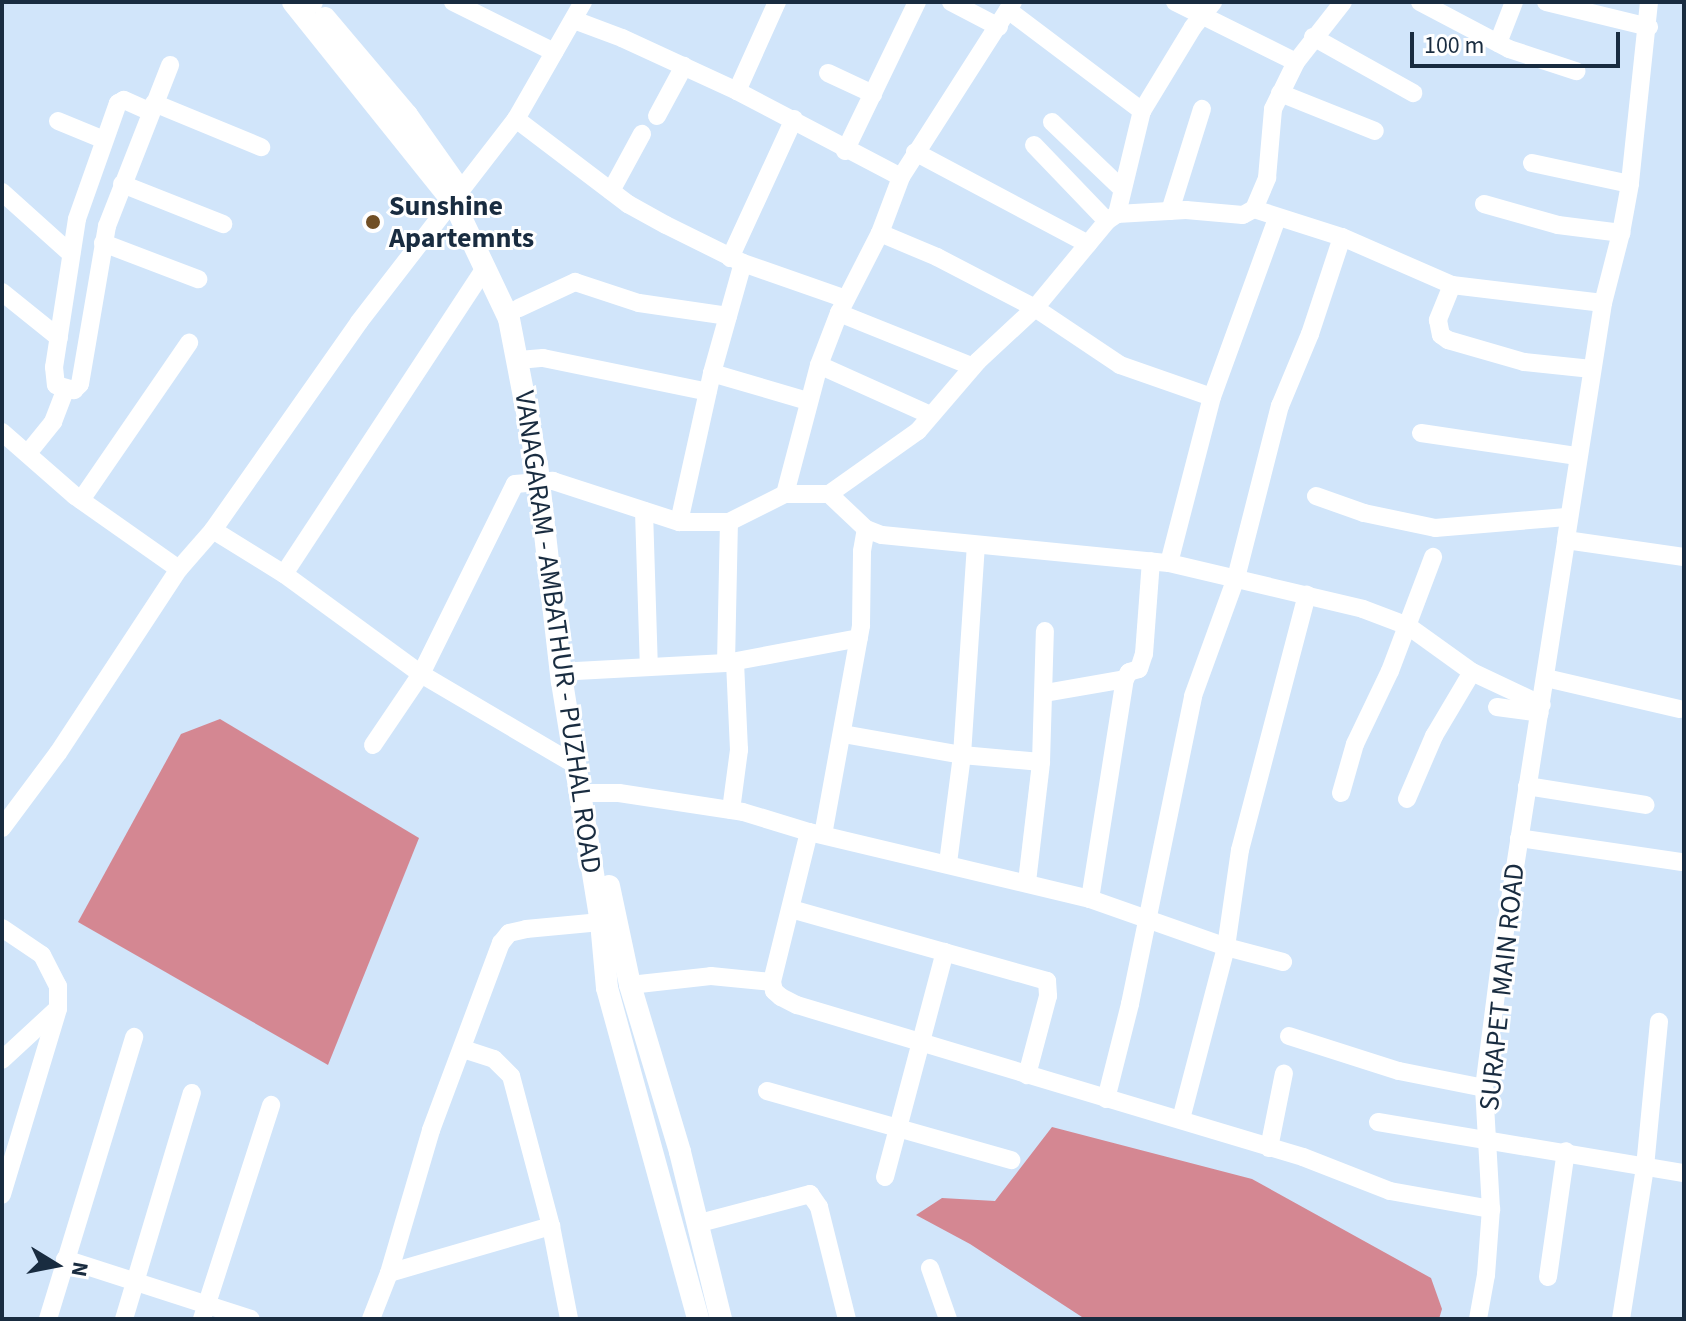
<!DOCTYPE html>
<html>
<head>
<meta charset="utf-8">
<style>
	body { margin:0 }
	#map { position:relative; width:1686px; height:1321px; overflow:hidden; background:#d1e5fa; font-family:"Source Sans 3",sans-serif }
	div>[style] { position:absolute }
	[style*='--x'] { left:calc(var(--x)*1px); top:calc(var(--y)*1px); width:calc(var(--w)*1px); rotate:calc(var(--a)*1deg) }
	.water>* { inset:0; background:#d48792 }
	.minor>* { height:18px; margin:-9px; padding:0 9px; transform-origin:9px; border-radius:9px; background:#fff }
	.major>* { height:22px; margin:-11px; padding:0 11px; transform-origin:11px; border-radius:11px; background:#fff }
	.dots>* { width:22px; height:22px; translate:-50% -50%; box-sizing:border-box; border:4px solid #fff; border-radius:50% }
	span { translate:-50% -50%; white-space:nowrap; text-align:center; line-height:1.15; -webkit-text-stroke:6px #fff; paint-order:stroke }
	.poi-label { font-size:28px; color:#192c40; font-weight:700 }
	.left { translate:0 -50%; text-align:left }
	.street-label { font-size:28px; color:#192c40 }
	.frame { position:absolute; inset:0; border:4px solid #192c40; pointer-events:none }
	.north { position:absolute; left:16px; top:1225px; width:80px; height:80px; -webkit-text-stroke:6px #fff; paint-order:stroke; rotate:100deg; font-size:22px; font-weight:700; line-height:32px; text-align:center; color:#192c40 }
	.north::after { content:''; display:block; margin:auto; width:28px; height:36px; background:#192c40; clip-path:polygon(50% 0,100% 100%,50% 72%,0 100%) }
	.scale { position:absolute; left:1410px; top:32px; width:210px; height:36px; box-sizing:border-box; border:4px solid #192c40; border-top:0; padding-left:10px; font-size:24px; line-height:28px; white-space:nowrap; color:#192c40; -webkit-text-stroke:6px #fff; paint-order:stroke }
</style>
</head>
<body>
<div id="map">
	<div class="water">
		<i style="clip-path:polygon(220px 719px,419px 838px,328px 1065px,78px 922px,181px 734px)"></i>
		<i style="clip-path:polygon(1052px 1127px,1252px 1179px,1431px 1278px,1442px 1309px,1439px 1319px,1085px 1319px,970px 1244px,916px 1215px,942px 1198px,995px 1201px)"></i>
	</div>
	<div class="minor">
		<i style="--x:453;--y:2;--w:113;--a:26.3"></i>
		<i style="--x:951;--y:2;--w:54;--a:27.5"></i>
		<i style="--x:1175;--y:2;--w:135;--a:26.4"></i>
		<i style="--x:1420;--y:2;--w:101;--a:27.8"></i>
		<i style="--x:1509;--y:49;--w:71;--a:18.2"></i>
		<i style="--x:1546;--y:2;--w:106;--a:13.6"></i>
		<i style="--x:1649;--y:2;--w:183;--a:96"></i>
		<i style="--x:1630;--y:184;--w:50;--a:100.4"></i>
		<i style="--x:1621;--y:233;--w:72;--a:104.4"></i>
		<i style="--x:1603;--y:303;--w:240;--a:98.9"></i>
		<i style="--x:1566;--y:540;--w:119;--a:8.2"></i>
		<i style="--x:313;--y:4;--w:2;--a:-63"></i>
		<i style="--x:1008;--y:10;--w:168;--a:37"></i>
		<i style="--x:574;--y:20;--w:51;--a:20.6"></i>
		<i style="--x:622;--y:38;--w:127;--a:24.7"></i>
		<i style="--x:737;--y:91;--w:185;--a:27.7"></i>
		<i style="--x:1313;--y:37;--w:115;--a:29.2"></i>
		<i style="--x:1498;--y:43;--w:44;--a:-68.7"></i>
		<i style="--x:828;--y:73;--w:50;--a:25"></i>
		<i style="--x:737;--y:91;--w:98;--a:-65.8"></i>
		<i style="--x:1280;--y:93;--w:102;--a:21.8"></i>
		<i style="--x:154;--y:103;--w:116;--a:22.4"></i>
		<i style="--x:151;--y:112;--w:30;--a:-156"></i>
		<i style="--x:124;--y:100;--w:7;--a:153"></i>
		<i style="--x:118;--y:103;--w:123;--a:109.5"></i>
		<i style="--x:77;--y:219;--w:150;--a:98.8"></i>
		<i style="--x:54;--y:367;--w:18;--a:84"></i>
		<i style="--x:56;--y:385;--w:19;--a:16"></i>
		<i style="--x:74;--y:390;--w:8;--a:-45"></i>
		<i style="--x:80;--y:384;--w:160;--a:-80.3"></i>
		<i style="--x:107;--y:226;--w:173;--a:-68.6"></i>
		<i style="--x:657;--y:116;--w:57;--a:-61.6"></i>
		<i style="--x:516;--y:119;--w:141;--a:37.2"></i>
		<i style="--x:628;--y:204;--w:43;--a:28.9"></i>
		<i style="--x:666;--y:225;--w:86;--a:26.3"></i>
		<i style="--x:743;--y:263;--w:109;--a:19.3"></i>
		<i style="--x:58;--y:121;--w:50;--a:22.4"></i>
		<i style="--x:1052;--y:122;--w:97;--a:43.7"></i>
		<i style="--x:1034;--y:145;--w:105;--a:46.2"></i>
		<i style="--x:845;--y:151;--w:165;--a:-64.2"></i>
		<i style="--x:915;--y:152;--w:196;--a:28"></i>
		<i style="--x:1532;--y:163;--w:100;--a:12.1"></i>
		<i style="--x:122;--y:184;--w:109;--a:21.6"></i>
		<i style="--x:611;--y:191;--w:65;--a:-61.5"></i>
		<i style="--x:2;--y:192;--w:93;--a:41.9"></i>
		<i style="--x:1484;--y:204;--w:77;--a:15.8"></i>
		<i style="--x:1558;--y:225;--w:64;--a:7.2"></i>
		<i style="--x:1254;--y:209;--w:92;--a:17.7"></i>
		<i style="--x:1342;--y:237;--w:120;--a:23.6"></i>
		<i style="--x:1452;--y:285;--w:152;--a:6.8"></i>
		<i style="--x:1170;--y:211;--w:107;--a:-72.6"></i>
		<i style="--x:1117;--y:214;--w:106;--a:-76.4"></i>
		<i style="--x:1142;--y:111;--w:98;--a:-58.7"></i>
		<i style="--x:1193;--y:27;--w:32;--a:-51"></i>
		<i style="--x:880;--y:233;--w:62;--a:22.8"></i>
		<i style="--x:937;--y:257;--w:110;--a:27.5"></i>
		<i style="--x:1035;--y:308;--w:102;--a:33.8"></i>
		<i style="--x:1120;--y:365;--w:97;--a:19.2"></i>
		<i style="--x:103;--y:243;--w:102;--a:20.8"></i>
		<i style="--x:730;--y:258;--w:153;--a:-65.3"></i>
		<i style="--x:1452;--y:285;--w:38;--a:112"></i>
		<i style="--x:1438;--y:320;--w:15;--a:79"></i>
		<i style="--x:1441;--y:335;--w:9;--a:36"></i>
		<i style="--x:1448;--y:340;--w:79;--a:16.1"></i>
		<i style="--x:1524;--y:362;--w:68;--a:5.9"></i>
		<i style="--x:2;--y:292;--w:73;--a:38.9"></i>
		<i style="--x:519;--y:308;--w:62;--a:-24.9"></i>
		<i style="--x:575;--y:282;--w:67;--a:18.2"></i>
		<i style="--x:639;--y:303;--w:90;--a:8.3"></i>
		<i style="--x:839;--y:313;--w:144;--a:21.9"></i>
		<i style="--x:519;--y:360;--w:24;--a:-5"></i>
		<i style="--x:543;--y:358;--w:168;--a:11.6"></i>
		<i style="--x:819;--y:365;--w:122;--a:24.2"></i>
		<i style="--x:712;--y:373;--w:100;--a:16.3"></i>
		<i style="--x:2;--y:432;--w:97;--a:41.2"></i>
		<i style="--x:75;--y:496;--w:127;--a:35.1"></i>
		<i style="--x:1421;--y:433;--w:158;--a:8.4"></i>
		<i style="--x:28;--y:453;--w:40;--a:-51"></i>
		<i style="--x:53;--y:422;--w:36;--a:-69"></i>
		<i style="--x:785;--y:494;--w:133;--a:-75.2"></i>
		<i style="--x:819;--y:365;--w:56;--a:-69"></i>
		<i style="--x:839;--y:313;--w:90;--a:-62.9"></i>
		<i style="--x:880;--y:233;--w:60;--a:-69.4"></i>
		<i style="--x:901;--y:177;--w:208;--a:-57.4"></i>
		<i style="--x:829;--y:494;--w:51;--a:43.4"></i>
		<i style="--x:866;--y:529;--w:17;--a:21"></i>
		<i style="--x:882;--y:535;--w:288;--a:5.6"></i>
		<i style="--x:1169;--y:563;--w:199;--a:13.3"></i>
		<i style="--x:1363;--y:609;--w:48;--a:20.7"></i>
		<i style="--x:1408;--y:626;--w:79;--a:35.7"></i>
		<i style="--x:1472;--y:672;--w:77;--a:25.2"></i>
		<i style="--x:1316;--y:496;--w:51;--a:19.5"></i>
		<i style="--x:1364;--y:513;--w:73;--a:11.9"></i>
		<i style="--x:1435;--y:528;--w:132;--a:-4.8"></i>
		<i style="--x:81;--y:500;--w:191;--a:-55.5"></i>
		<i style="--x:644;--y:511;--w:155;--a:88.2"></i>
		<i style="--x:679;--y:522;--w:153;--a:-77.5"></i>
		<i style="--x:712;--y:373;--w:114;--a:-74.3"></i>
		<i style="--x:213;--y:530;--w:84;--a:31.8"></i>
		<i style="--x:284;--y:574;--w:170;--a:36.1"></i>
		<i style="--x:421;--y:674;--w:178;--a:30.5"></i>
		<i style="--x:1169;--y:563;--w:171;--a:-75.5"></i>
		<i style="--x:1212;--y:397;--w:190;--a:-70"></i>
		<i style="--x:284;--y:574;--w:367;--a:-56.7"></i>
		<i style="--x:726;--y:663;--w:141;--a:-88.8"></i>
		<i style="--x:576;--y:671;--w:150;--a:-3.1"></i>
		<i style="--x:726;--y:663;--w:135;--a:-10.6"></i>
		<i style="--x:1546;--y:678;--w:137;--a:13.1"></i>
		<i style="--x:1045;--y:693;--w:81;--a:-9.9"></i>
		<i style="--x:1125;--y:679;--w:8;--a:-60"></i>
		<i style="--x:1129;--y:672;--w:10;--a:-17"></i>
		<i style="--x:1139;--y:669;--w:16;--a:-72"></i>
		<i style="--x:1144;--y:654;--w:93;--a:-85.7"></i>
		<i style="--x:1497;--y:707;--w:43;--a:7.9"></i>
		<i style="--x:843;--y:734;--w:121;--a:10"></i>
		<i style="--x:962;--y:755;--w:79;--a:5.1"></i>
		<i style="--x:373;--y:745;--w:86;--a:-55.9"></i>
		<i style="--x:421;--y:674;--w:212;--a:-63.7"></i>
		<i style="--x:515;--y:484;--w:38;--a:-5"></i>
		<i style="--x:553;--y:481;--w:133;--a:18"></i>
		<i style="--x:679;--y:522;--w:50;--a:0"></i>
		<i style="--x:729;--y:522;--w:63;--a:-26.6"></i>
		<i style="--x:785;--y:494;--w:44;--a:0"></i>
		<i style="--x:829;--y:494;--w:109;--a:-35.3"></i>
		<i style="--x:918;--y:431;--w:92;--a:-49.4"></i>
		<i style="--x:978;--y:361;--w:78;--a:-42.9"></i>
		<i style="--x:1035;--y:308;--w:113;--a:-50.4"></i>
		<i style="--x:1107;--y:221;--w:12;--a:-35"></i>
		<i style="--x:1117;--y:214;--w:69;--a:-3.3"></i>
		<i style="--x:1186;--y:210;--w:57;--a:5"></i>
		<i style="--x:1243;--y:215;--w:13;--a:-29"></i>
		<i style="--x:1254;--y:209;--w:34;--a:-67"></i>
		<i style="--x:1267;--y:178;--w:69;--a:-85"></i>
		<i style="--x:1273;--y:109;--w:52;--a:-63.9"></i>
		<i style="--x:1296;--y:62;--w:76;--a:-51.9"></i>
		<i style="--x:1527;--y:786;--w:120;--a:9.1"></i>
		<i style="--x:578;--y:793;--w:41;--a:0"></i>
		<i style="--x:619;--y:793;--w:125;--a:8.7"></i>
		<i style="--x:743;--y:812;--w:69;--a:16.9"></i>
		<i style="--x:809;--y:832;--w:289;--a:13.4"></i>
		<i style="--x:1090;--y:899;--w:144;--a:19.4"></i>
		<i style="--x:1226;--y:947;--w:59;--a:14.7"></i>
		<i style="--x:1341;--y:793;--w:51;--a:-74.1"></i>
		<i style="--x:1355;--y:744;--w:81;--a:-64.4"></i>
		<i style="--x:1390;--y:671;--w:122;--a:-69.3"></i>
		<i style="--x:1407;--y:799;--w:69;--a:-66.8"></i>
		<i style="--x:1434;--y:736;--w:74;--a:-59.3"></i>
		<i style="--x:731;--y:810;--w:61;--a:-82.4"></i>
		<i style="--x:739;--y:750;--w:88;--a:-92.6"></i>
		<i style="--x:2;--y:828;--w:94;--a:-53.3"></i>
		<i style="--x:58;--y:753;--w:220;--a:-56.7"></i>
		<i style="--x:179;--y:569;--w:52;--a:-48.9"></i>
		<i style="--x:213;--y:530;--w:254;--a:-54.9"></i>
		<i style="--x:359;--y:322;--w:257;--a:-52.3"></i>
		<i style="--x:516;--y:119;--w:135;--a:-60.2"></i>
		<i style="--x:809;--y:832;--w:154;--a:103.9"></i>
		<i style="--x:772;--y:982;--w:9;--a:77"></i>
		<i style="--x:774;--y:991;--w:9;--a:41"></i>
		<i style="--x:781;--y:997;--w:18;--a:27"></i>
		<i style="--x:797;--y:1005;--w:528;--a:16.72"></i>
		<i style="--x:1303;--y:1157;--w:93;--a:21.3"></i>
		<i style="--x:1390;--y:1191;--w:103;--a:10.1"></i>
		<i style="--x:823;--y:835;--w:213;--a:-79.7"></i>
		<i style="--x:861;--y:625;--w:74;--a:-89.2"></i>
		<i style="--x:862;--y:551;--w:22;--a:-80"></i>
		<i style="--x:1519;--y:838;--w:165;--a:8.4"></i>
		<i style="--x:948;--y:863;--w:109;--a:-82.6"></i>
		<i style="--x:962;--y:755;--w:209;--a:-86.2"></i>
		<i style="--x:1027;--y:882;--w:121;--a:-83.3"></i>
		<i style="--x:1041;--y:762;--w:131;--a:-88.3"></i>
		<i style="--x:1090;--y:899;--w:223;--a:-81"></i>
		<i style="--x:791;--y:909;--w:266;--a:15.7"></i>
		<i style="--x:1047;--y:981;--w:15;--a:86"></i>
		<i style="--x:1048;--y:996;--w:82;--a:104.9"></i>
		<i style="--x:2;--y:928;--w:48;--a:34"></i>
		<i style="--x:42;--y:955;--w:35;--a:63"></i>
		<i style="--x:58;--y:986;--w:23;--a:90"></i>
		<i style="--x:58;--y:1009;--w:194;--a:106.8"></i>
		<i style="--x:630;--y:985;--w:81;--a:-6.3"></i>
		<i style="--x:711;--y:976;--w:61;--a:5.6"></i>
		<i style="--x:1289;--y:1036;--w:115;--a:17.7"></i>
		<i style="--x:1399;--y:1071;--w:87;--a:11.3"></i>
		<i style="--x:2;--y:1060;--w:72;--a:-42.8"></i>
		<i style="--x:767;--y:1091;--w:254;--a:15.8"></i>
		<i style="--x:1106;--y:1099;--w:98;--a:-75.8"></i>
		<i style="--x:1130;--y:1004;--w:314;--a:-78.4"></i>
		<i style="--x:1193;--y:696;--w:126;--a:-70"></i>
		<i style="--x:1236;--y:578;--w:178;--a:-75.7"></i>
		<i style="--x:1280;--y:406;--w:78;--a:-67.4"></i>
		<i style="--x:1310;--y:334;--w:102;--a:-71.7"></i>
		<i style="--x:1181;--y:1119;--w:178;--a:-75.3"></i>
		<i style="--x:1226;--y:947;--w:98;--a:-81.8"></i>
		<i style="--x:1240;--y:850;--w:264;--a:-75.3"></i>
		<i style="--x:1378;--y:1122;--w:310;--a:9.5"></i>
		<i style="--x:1269;--y:1148;--w:76;--a:-78.7"></i>
		<i style="--x:885;--y:1177;--w:233;--a:-75.1"></i>
		<i style="--x:696;--y:1224;--w:118;--a:-14.7"></i>
		<i style="--x:810;--y:1194;--w:16;--a:55"></i>
		<i style="--x:819;--y:1207;--w:115;--a:76"></i>
		<i style="--x:551;--y:1226;--w:95;--a:79"></i>
		<i style="--x:65;--y:1259;--w:195;--a:17.9"></i>
		<i style="--x:930;--y:1268;--w:54;--a:70.6"></i>
		<i style="--x:389;--y:1273;--w:169;--a:-16.2"></i>
		<i style="--x:551;--y:1226;--w:155;--a:-104.9"></i>
		<i style="--x:511;--y:1076;--w:24;--a:-135"></i>
		<i style="--x:494;--y:1059;--w:32;--a:-162"></i>
		<i style="--x:1548;--y:1277;--w:127;--a:-81.9"></i>
		<i style="--x:48;--y:1319;--w:295;--a:-73"></i>
		<i style="--x:124;--y:1319;--w:236;--a:-73.3"></i>
		<i style="--x:202;--y:1319;--w:225;--a:-72.1"></i>
		<i style="--x:371;--y:1319;--w:49;--a:-68.6"></i>
		<i style="--x:389;--y:1273;--w:149;--a:-73.6"></i>
		<i style="--x:431;--y:1130;--w:200;--a:-69.5"></i>
		<i style="--x:501;--y:943;--w:13;--a:-51"></i>
		<i style="--x:509;--y:933;--w:17;--a:-13"></i>
		<i style="--x:526;--y:929;--w:75;--a:-5.3"></i>
		<i style="--x:1478;--y:1319;--w:45;--a:-79.7"></i>
		<i style="--x:1486;--y:1275;--w:66;--a:-85.7"></i>
		<i style="--x:1491;--y:1209;--w:121;--a:-93.3"></i>
		<i style="--x:1484;--y:1088;--w:126;--a:-82.7"></i>
		<i style="--x:1500;--y:963;--w:428;--a:-81.1"></i>
		<i style="--x:1621;--y:1319;--w:154;--a:-81"></i>
		<i style="--x:1645;--y:1167;--w:146;--a:-84.5"></i>
	</div>
	<div class="major">
		<i style="--x:293;--y:2;--w:258;--a:51.3"></i>
		<i style="--x:454;--y:203;--w:128;--a:64.6"></i>
		<i style="--x:509;--y:319;--w:148;--a:79.1"></i>
		<i style="--x:537;--y:464;--w:219;--a:83.5"></i>
		<i style="--x:562;--y:682;--w:243;--a:80.8"></i>
		<i style="--x:601;--y:922;--w:66;--a:84.8"></i>
		<i style="--x:607;--y:988;--w:343;--a:74.6"></i>
		<i style="--x:325;--y:18;--w:127;--a:49.8"></i>
		<i style="--x:407;--y:115;--w:83;--a:54.8"></i>
		<i style="--x:609;--y:886;--w:101;--a:78"></i>
		<i style="--x:630;--y:985;--w:174;--a:73.3"></i>
		<i style="--x:680;--y:1152;--w:172;--a:76.2"></i>
	</div>
	<div class="dots">
		<i style="left:373px;top:222px;background:#704f26"></i>
	</div>
	<div class="poi-label">
		<span class="left" style="left:389px;top:222px">Sunshine<br>Apartemnts</span>
	</div>
	<div class="street-label">
		<span style="left:558px;top:632px;rotate:82deg">VANAGARAM - AMBATHUR - PUZHAL ROAD</span>
		<span style="left:1502px;top:987px;rotate:-84deg">SURAPET MAIN ROAD</span>
	</div>
	<div class="frame"></div>
	<div class="north">N</div>
	<div class="scale">100 m</div>
</div>
</body>
</html>
